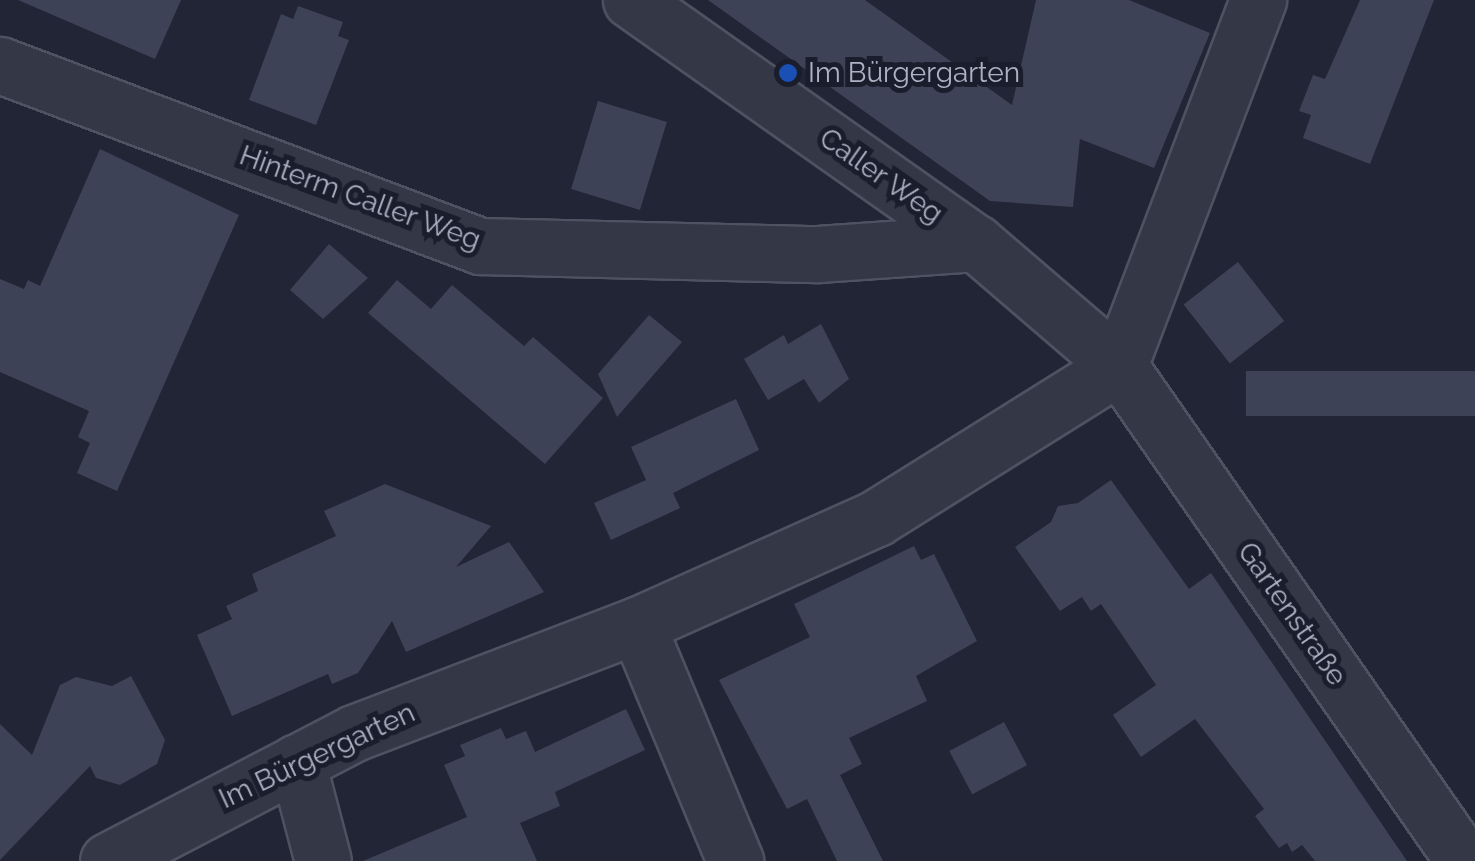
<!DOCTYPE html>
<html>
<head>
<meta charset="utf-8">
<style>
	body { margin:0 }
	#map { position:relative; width:1475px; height:861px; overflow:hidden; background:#212535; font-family:Raleway,sans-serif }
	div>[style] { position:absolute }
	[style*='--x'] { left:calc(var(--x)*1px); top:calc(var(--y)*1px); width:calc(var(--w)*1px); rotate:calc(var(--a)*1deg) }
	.building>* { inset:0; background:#3d4256; transform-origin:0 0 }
	.roads { filter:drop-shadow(2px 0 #4e5261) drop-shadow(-2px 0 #4e5261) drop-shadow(0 2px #4e5261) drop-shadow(0 -2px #4e5261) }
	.minor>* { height:55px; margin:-27.5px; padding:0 27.5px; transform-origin:27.5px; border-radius:27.5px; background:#343746 }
	.dots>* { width:28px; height:28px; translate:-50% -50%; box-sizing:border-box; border:5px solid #1a1d2b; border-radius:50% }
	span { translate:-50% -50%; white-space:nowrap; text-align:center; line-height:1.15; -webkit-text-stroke:10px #1a1d2b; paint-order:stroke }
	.poi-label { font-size:28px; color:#aeb1c3 }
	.left { translate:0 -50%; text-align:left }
	.street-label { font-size:28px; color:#aeb1c3 }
</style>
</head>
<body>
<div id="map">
	<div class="building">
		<i style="clip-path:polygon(18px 0,181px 0,155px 59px)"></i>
		<i style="clip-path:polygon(708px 0,865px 0,1012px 105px,1036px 0,1129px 0,1210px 33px,1154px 168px,1080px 139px,1073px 207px,990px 201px)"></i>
		<i style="clip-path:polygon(1360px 0,1434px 0,1370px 164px,1303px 138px,1311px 115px,1299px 111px,1313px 75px,1325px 79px)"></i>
		<i style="clip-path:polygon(298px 6px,343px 22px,338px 36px,349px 40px,316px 125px,249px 100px,281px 14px,293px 19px)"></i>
		<i style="left:598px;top:101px;width:72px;height:92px;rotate:17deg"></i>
		<i style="clip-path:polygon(100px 149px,239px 215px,117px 491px,77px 473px,90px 443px,78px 437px,89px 411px,0 372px,0 279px,24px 289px,28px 280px,40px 286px)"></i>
		<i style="clip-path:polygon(329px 244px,368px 278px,323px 319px,290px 290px)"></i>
		<i style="left:1238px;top:262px;width:75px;height:69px;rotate:52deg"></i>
		<i style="clip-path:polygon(397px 280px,431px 309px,452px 285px,524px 346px,533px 337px,603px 398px,545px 464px,368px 313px)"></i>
		<i style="clip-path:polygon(649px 315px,682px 342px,617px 417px,598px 374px)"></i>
		<i style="clip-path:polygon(821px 324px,849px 379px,819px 403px,804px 379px,768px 400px,744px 359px,784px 335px,788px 344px)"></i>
		<i style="left:1475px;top:371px;width:45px;height:229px;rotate:90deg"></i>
		<i style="clip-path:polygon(736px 399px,759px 450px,673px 493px,680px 508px,611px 540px,594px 503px,646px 480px,631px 447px)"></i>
		<i style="clip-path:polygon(1111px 480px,1189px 589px,1211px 573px,1407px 861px,1315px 861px,1302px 845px,1292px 852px,1287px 843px,1279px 848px,1255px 816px,1264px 809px,1195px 719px,1141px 757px,1113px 715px,1156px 685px,1101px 604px,1091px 611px,1082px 597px,1060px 611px,1015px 547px,1051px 522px,1058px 506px,1078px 503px)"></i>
		<i style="clip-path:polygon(385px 484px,491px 526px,456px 567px,509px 542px,544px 592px,406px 652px,392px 621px,358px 673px,332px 684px,328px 674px,232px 716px,197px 635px,232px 619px,226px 606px,258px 591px,252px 574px,336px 536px,324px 511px)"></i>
		<i style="clip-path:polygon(914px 546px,921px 560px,934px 554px,977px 641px,916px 676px,927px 701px,849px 738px,862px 764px,840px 775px,883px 861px,837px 861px,807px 799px,787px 809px,719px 680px,810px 637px,794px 604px)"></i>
		<i style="clip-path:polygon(131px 676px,165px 740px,157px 764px,120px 785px,96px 778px,90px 766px,0 860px,0 724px,32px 755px,60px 685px,76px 677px,112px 686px)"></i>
		<i style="clip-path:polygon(626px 709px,645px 750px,555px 792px,560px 806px,520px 823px,537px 861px,363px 861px,467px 817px,444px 765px,465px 756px,460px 745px,501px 728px,506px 739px,526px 731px,535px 752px)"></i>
		<i style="left:1004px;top:722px;width:49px;height:62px;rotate:62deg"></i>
	</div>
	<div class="roads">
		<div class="minor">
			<i style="--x:631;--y:0;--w:422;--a:35.2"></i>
			<i style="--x:976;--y:243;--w:189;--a:40.7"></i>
			<i style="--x:1119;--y:366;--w:603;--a:55.12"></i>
			<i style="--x:0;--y:65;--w:513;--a:20.66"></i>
			<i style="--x:480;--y:246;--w:338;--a:1.4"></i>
			<i style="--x:818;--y:254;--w:158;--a:-4"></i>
			<i style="--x:1119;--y:366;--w:392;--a:-69.2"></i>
			<i style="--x:637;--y:625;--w:256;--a:67.4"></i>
			<i style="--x:297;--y:762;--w:102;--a:75.3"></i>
			<i style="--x:108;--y:861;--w:277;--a:-27.5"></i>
			<i style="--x:354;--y:733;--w:303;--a:-20.9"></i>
			<i style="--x:637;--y:625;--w:262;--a:-24.1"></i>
			<i style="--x:876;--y:518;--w:287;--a:-32"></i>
		</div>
	</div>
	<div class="dots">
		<i style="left:788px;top:73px;background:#1a4fb4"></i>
	</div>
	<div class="poi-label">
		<span class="left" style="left:808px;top:73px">Im Bürgergarten</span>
	</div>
	<div class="street-label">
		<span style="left:881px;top:176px;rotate:35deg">Caller Weg</span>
		<span style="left:360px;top:198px;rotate:20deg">Hinterm Caller Weg</span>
		<span style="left:1292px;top:614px;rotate:55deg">Gartenstraße</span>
		<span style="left:317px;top:756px;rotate:-25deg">Im Bürgergarten</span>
	</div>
</div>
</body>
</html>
